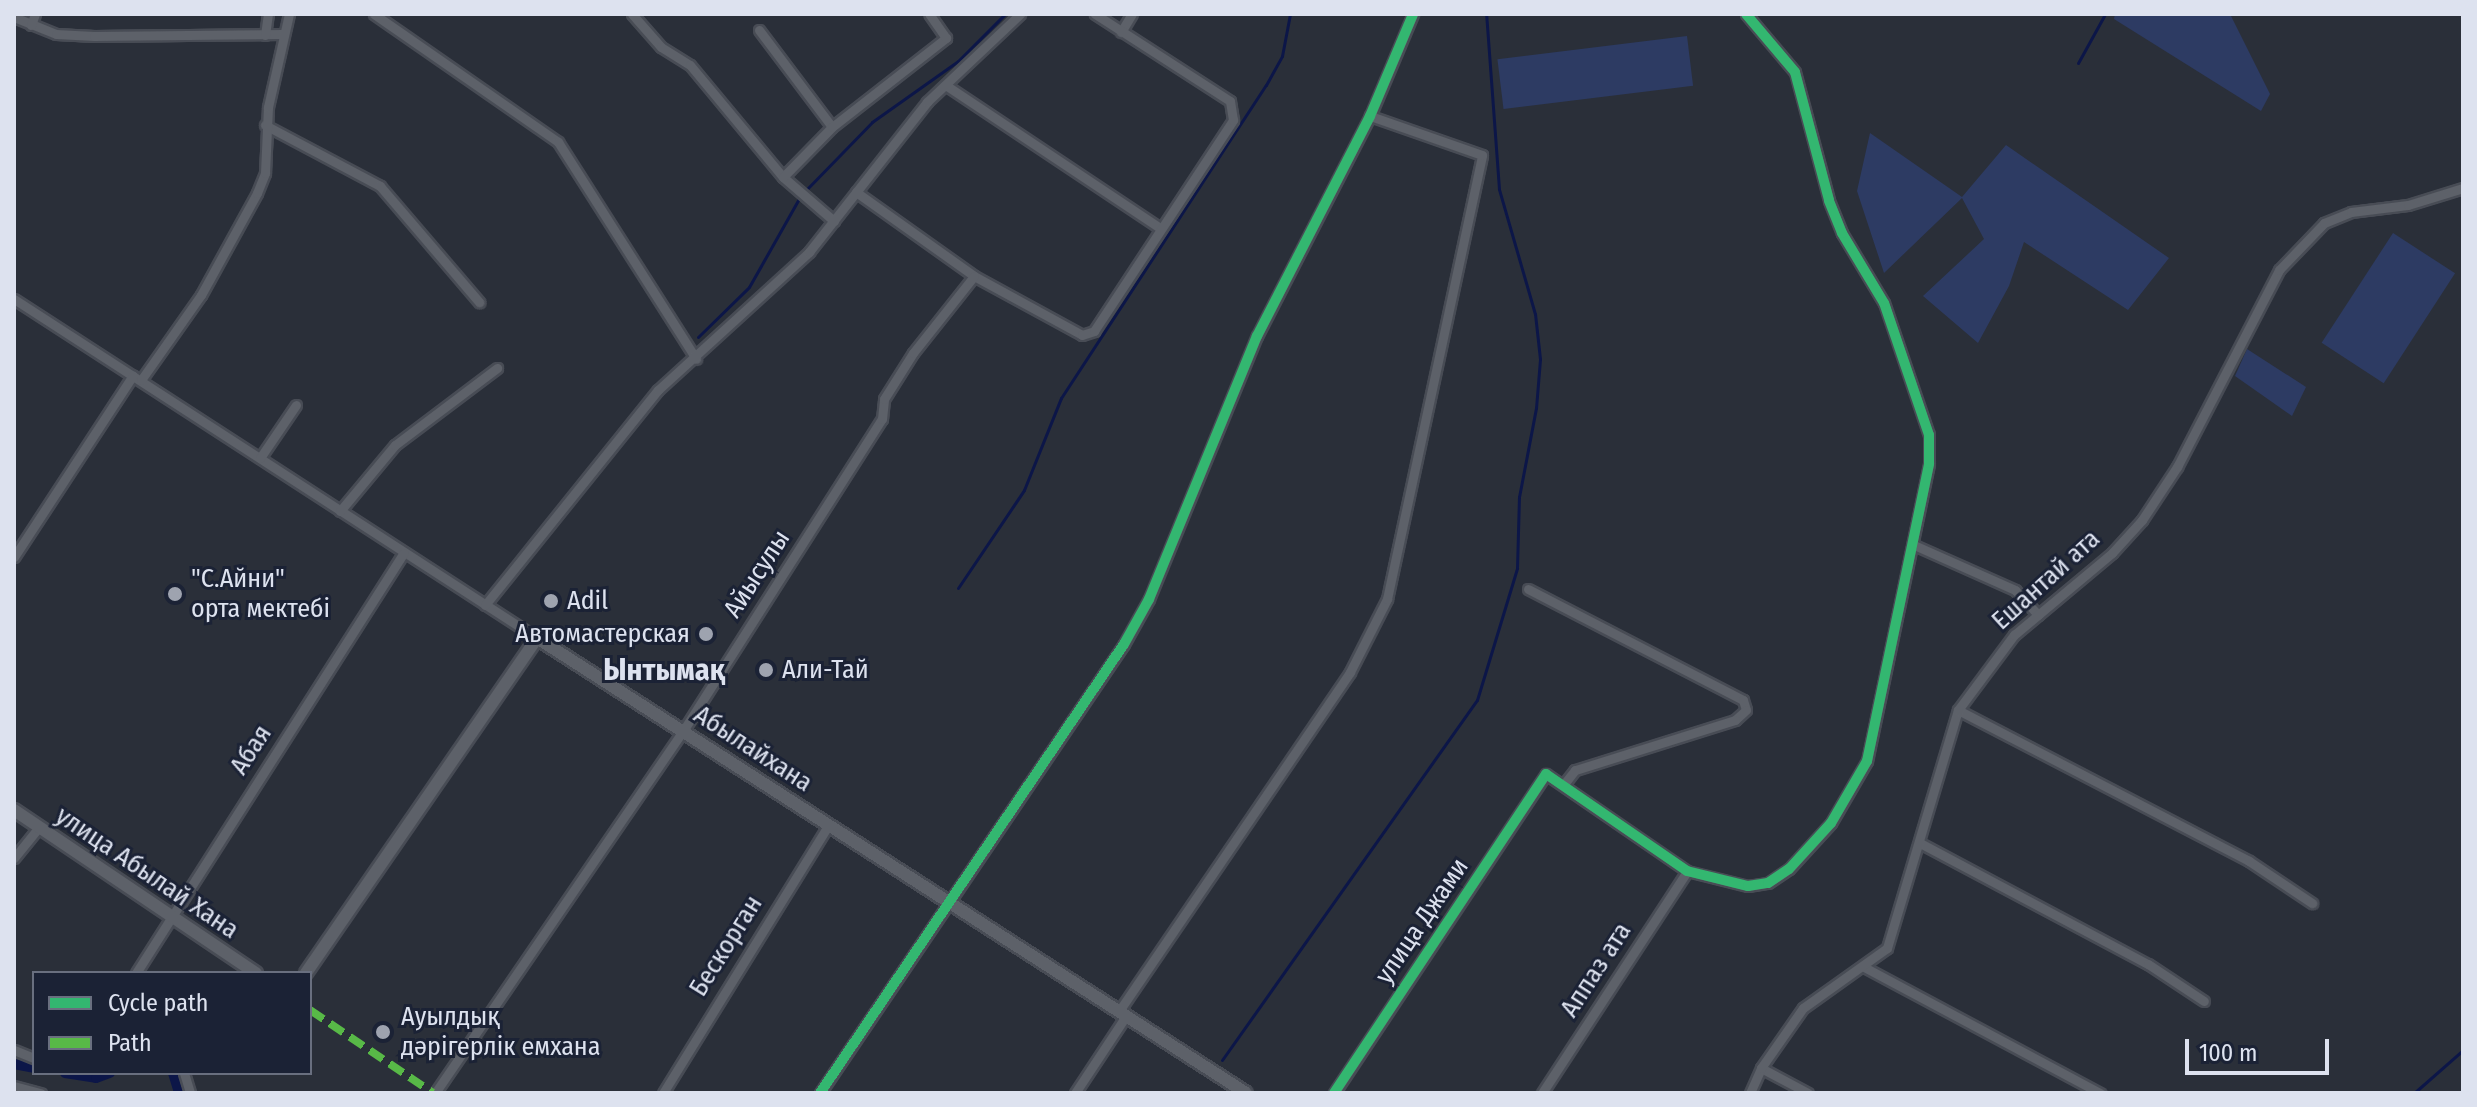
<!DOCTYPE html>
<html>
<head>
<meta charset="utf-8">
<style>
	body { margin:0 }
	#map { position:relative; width:2477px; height:1107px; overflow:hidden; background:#2a2f39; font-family:"Fira Sans Condensed",sans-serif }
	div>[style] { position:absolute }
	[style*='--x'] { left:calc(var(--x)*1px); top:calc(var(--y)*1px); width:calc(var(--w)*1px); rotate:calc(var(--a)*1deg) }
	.green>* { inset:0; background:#2d3b63; transform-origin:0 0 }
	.stream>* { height:3px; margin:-1.5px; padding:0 1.5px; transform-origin:1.5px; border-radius:1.5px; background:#0c1648 }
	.canal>* { height:10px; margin:-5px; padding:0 5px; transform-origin:5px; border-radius:5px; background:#0c1648 }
	.roads { filter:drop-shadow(2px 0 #484c55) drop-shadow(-2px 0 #484c55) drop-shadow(0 2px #484c55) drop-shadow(0 -2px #484c55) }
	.street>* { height:9px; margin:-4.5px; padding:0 4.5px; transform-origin:4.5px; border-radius:4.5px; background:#5d6169 }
	.secondary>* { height:12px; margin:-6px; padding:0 6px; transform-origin:6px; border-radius:6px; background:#5d6169 }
	.quiet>* { height:8px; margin-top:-4px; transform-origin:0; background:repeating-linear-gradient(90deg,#58b947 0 16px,transparent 0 24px) }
	.cycleway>* { height:10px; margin:-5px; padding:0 5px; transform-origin:5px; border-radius:5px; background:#33b770 }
	.dots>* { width:22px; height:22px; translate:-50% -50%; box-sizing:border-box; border:4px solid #1b2235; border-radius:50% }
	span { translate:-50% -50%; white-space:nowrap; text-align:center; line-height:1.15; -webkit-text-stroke:6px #1b2235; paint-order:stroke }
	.street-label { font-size:26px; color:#dde2ef }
	.poi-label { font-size:26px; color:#dde2ef }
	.left { translate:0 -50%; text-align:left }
	.right { translate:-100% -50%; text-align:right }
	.quarter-label { font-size:30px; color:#dde2ef; font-weight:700 }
	.frame { position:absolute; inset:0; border:16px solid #dde2ef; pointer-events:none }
	.legend { position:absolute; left:32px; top:971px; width:280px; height:104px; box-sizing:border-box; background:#1b2235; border:2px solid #696f7f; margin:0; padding:10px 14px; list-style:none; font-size:24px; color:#dde2ef }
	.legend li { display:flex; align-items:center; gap:16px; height:40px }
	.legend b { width:40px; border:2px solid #696f7f }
	.scale { position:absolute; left:2185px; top:1039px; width:144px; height:36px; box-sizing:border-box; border:4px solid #dde2ef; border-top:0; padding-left:10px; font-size:24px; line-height:28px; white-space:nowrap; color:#dde2ef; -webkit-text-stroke:6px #1b2235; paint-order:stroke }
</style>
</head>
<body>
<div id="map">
	<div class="green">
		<i style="clip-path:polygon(2115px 14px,2230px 14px,2270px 94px,2261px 111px,2114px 19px)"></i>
		<i style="left:1687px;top:36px;width:50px;height:191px;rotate:83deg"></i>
		<i style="clip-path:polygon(1870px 133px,1962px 197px,2006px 145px,2169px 258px,2128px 310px,2024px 242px,2009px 286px,1978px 343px,1923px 296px,1984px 239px,1962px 198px,1884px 273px,1857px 191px)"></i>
		<i style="left:2393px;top:233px;width:74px;height:131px;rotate:33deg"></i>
		<i style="clip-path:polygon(2247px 349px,2306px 387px,2292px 416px,2235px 376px)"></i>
	</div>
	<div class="stream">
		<i style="--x:2078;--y:63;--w:56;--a:-61.1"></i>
		<i style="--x:805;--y:191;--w:96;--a:-45.8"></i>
		<i style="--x:872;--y:122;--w:105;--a:-35.3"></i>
		<i style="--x:958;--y:61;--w:66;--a:-45"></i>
		<i style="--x:698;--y:337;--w:71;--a:-44.4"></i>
		<i style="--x:749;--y:287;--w:103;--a:-60.5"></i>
		<i style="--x:958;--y:588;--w:118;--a:-56"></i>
		<i style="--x:1024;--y:490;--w:99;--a:-68.1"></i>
		<i style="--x:1061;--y:398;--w:374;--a:-56.8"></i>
		<i style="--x:1266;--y:85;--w:33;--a:-61"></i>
		<i style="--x:1282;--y:56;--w:43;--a:-79.2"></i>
		<i style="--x:1222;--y:1060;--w:441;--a:-54.7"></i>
		<i style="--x:1477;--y:700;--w:138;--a:-73.1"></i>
		<i style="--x:1517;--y:568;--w:71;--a:-88.4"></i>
		<i style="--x:1519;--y:497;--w:91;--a:-79.2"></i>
		<i style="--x:1536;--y:408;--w:49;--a:-85.3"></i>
		<i style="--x:1540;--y:359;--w:45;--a:-96.3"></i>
		<i style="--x:1535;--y:314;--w:130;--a:-106.1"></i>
		<i style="--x:1499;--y:189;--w:175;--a:-94.2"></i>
		<i style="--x:2414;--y:1093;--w:65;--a:-41.3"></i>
	</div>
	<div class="canal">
		<i style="--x:14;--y:1064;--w:20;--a:11"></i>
		<i style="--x:65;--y:1073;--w:31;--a:9"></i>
		<i style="--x:96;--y:1078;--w:15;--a:-20"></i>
		<i style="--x:173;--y:1073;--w:21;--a:73"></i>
	</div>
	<div class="roads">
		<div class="street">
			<i style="--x:374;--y:14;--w:224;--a:34.8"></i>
			<i style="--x:558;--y:142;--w:257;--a:57.5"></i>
			<i style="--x:632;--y:14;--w:44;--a:48.7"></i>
			<i style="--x:661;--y:47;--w:34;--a:32"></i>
			<i style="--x:690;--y:65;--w:146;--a:50.3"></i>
			<i style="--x:14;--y:17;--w:45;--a:22"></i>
			<i style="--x:56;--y:34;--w:38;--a:3"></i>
			<i style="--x:94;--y:36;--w:188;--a:-0.6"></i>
			<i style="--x:31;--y:25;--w:12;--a:-70"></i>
			<i style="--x:759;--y:30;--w:121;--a:53"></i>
			<i style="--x:1121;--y:32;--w:21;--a:-59"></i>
			<i style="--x:265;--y:35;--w:21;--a:-82"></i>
			<i style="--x:947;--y:86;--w:256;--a:33.7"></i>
			<i style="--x:265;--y:125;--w:130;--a:27.9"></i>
			<i style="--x:380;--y:186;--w:153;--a:49.5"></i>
			<i style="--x:856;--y:192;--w:145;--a:35.4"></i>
			<i style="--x:974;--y:276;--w:123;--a:28.6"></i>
			<i style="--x:1082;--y:335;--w:13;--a:-18"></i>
			<i style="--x:1094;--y:331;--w:253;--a:-56.6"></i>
			<i style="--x:1233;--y:120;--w:19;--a:-99"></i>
			<i style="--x:1230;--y:101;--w:161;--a:-147.2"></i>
			<i style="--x:834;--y:221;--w:67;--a:-139.2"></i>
			<i style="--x:783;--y:177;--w:70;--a:-45.6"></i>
			<i style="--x:832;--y:127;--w:145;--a:-38"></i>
			<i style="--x:946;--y:38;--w:29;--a:-125"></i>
			<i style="--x:14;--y:299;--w:623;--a:32.95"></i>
			<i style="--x:141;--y:380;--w:104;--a:-54.8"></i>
			<i style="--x:201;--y:295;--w:116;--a:-61.2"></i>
			<i style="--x:257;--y:193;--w:22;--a:-68"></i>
			<i style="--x:265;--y:173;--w:66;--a:-87.4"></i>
			<i style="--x:268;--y:107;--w:95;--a:-77.3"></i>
			<i style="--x:260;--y:458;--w:64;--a:-55.8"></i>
			<i style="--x:340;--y:511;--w:86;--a:-50.2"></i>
			<i style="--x:395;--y:445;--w:128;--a:-37"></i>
			<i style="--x:1914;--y:545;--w:111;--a:24"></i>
			<i style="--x:2015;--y:590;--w:34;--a:47"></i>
			<i style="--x:14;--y:557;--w:217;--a:-56.8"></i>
			<i style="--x:1528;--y:589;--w:242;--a:27.3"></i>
			<i style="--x:1743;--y:700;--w:10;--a:73"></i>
			<i style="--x:1746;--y:710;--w:15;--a:138"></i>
			<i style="--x:1735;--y:720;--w:168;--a:162.6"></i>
			<i style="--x:1575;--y:770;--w:16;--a:128"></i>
			<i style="--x:485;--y:605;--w:276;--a:-51.2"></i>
			<i style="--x:658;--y:390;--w:205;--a:-42.4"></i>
			<i style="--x:809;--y:252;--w:191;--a:-51.8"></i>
			<i style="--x:927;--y:102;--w:128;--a:-43.4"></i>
			<i style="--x:1958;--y:710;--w:328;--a:27.4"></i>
			<i style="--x:2249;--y:861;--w:76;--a:33.7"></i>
			<i style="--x:1920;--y:843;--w:258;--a:28"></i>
			<i style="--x:2148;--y:964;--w:67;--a:33.5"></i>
			<i style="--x:14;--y:858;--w:40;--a:-51"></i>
			<i style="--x:1864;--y:967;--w:268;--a:28.1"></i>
			<i style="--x:136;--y:973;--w:498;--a:-57.5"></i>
			<i style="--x:1119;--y:1011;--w:410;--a:-55.7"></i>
			<i style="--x:1350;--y:672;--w:82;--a:-63.1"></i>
			<i style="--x:1387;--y:599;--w:454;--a:-77.9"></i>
			<i style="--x:1482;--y:155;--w:119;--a:-160.8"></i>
			<i style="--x:14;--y:1050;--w:22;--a:22"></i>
			<i style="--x:1761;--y:1068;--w:53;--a:28"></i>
			<i style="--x:184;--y:1073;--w:21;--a:73"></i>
			<i style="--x:14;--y:1086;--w:28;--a:15"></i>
			<i style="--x:435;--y:1093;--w:439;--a:-55.6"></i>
			<i style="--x:683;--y:731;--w:370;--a:-57.5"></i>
			<i style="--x:882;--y:419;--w:20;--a:-84"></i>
			<i style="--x:884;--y:399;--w:54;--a:-57.8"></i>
			<i style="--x:913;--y:353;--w:98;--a:-51.6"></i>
			<i style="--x:663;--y:1093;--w:316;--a:-58.3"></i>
			<i style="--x:820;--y:1093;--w:542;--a:-55.9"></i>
			<i style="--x:1124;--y:644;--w:51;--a:-60.9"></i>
			<i style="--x:1149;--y:599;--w:284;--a:-67.7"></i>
			<i style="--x:1257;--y:336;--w:247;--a:-62.8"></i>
			<i style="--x:1370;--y:116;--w:111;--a:-67.1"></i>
			<i style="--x:1075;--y:1093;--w:92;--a:-56.5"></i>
			<i style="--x:1334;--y:1093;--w:383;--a:-56.4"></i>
			<i style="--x:1546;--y:774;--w:171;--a:34.5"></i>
			<i style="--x:1687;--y:871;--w:63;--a:13.8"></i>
			<i style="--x:1748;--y:886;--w:20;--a:-9"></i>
			<i style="--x:1768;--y:883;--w:25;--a:-34"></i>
			<i style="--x:1789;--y:869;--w:62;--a:-47.6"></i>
			<i style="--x:1831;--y:823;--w:72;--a:-59.9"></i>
			<i style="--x:1867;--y:761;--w:304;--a:-78.2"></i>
			<i style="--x:1929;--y:463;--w:28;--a:-90"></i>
			<i style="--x:1929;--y:435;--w:139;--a:-108.8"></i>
			<i style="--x:1884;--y:303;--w:82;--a:-121"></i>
			<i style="--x:1842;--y:233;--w:35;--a:-112"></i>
			<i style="--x:1829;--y:200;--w:132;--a:-104.9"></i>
			<i style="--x:1795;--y:72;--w:76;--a:-130.2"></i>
			<i style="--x:1542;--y:1093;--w:265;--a:-56.8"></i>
			<i style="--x:1750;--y:1093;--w:27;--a:-66"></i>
			<i style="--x:1761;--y:1068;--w:73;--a:-55"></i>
			<i style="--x:1803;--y:1008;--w:103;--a:-35.5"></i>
			<i style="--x:1887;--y:948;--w:248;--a:-73.4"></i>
			<i style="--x:1958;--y:710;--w:94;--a:-53.3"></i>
			<i style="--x:2014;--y:635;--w:128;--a:-39.9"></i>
			<i style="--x:2112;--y:553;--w:45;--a:-47.7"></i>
			<i style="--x:2142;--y:520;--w:64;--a:-56.6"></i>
			<i style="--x:2177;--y:467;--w:222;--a:-62.6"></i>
			<i style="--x:2279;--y:270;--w:65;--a:-46.2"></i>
			<i style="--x:2324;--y:223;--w:29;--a:-22"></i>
			<i style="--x:2351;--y:212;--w:57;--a:-7"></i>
			<i style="--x:2408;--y:205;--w:58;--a:-17.2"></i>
		</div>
		<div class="secondary">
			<i style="--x:14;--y:810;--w:292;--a:34"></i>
			<i style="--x:306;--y:973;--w:407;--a:-55.4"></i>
			<i style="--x:537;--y:638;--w:842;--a:32.69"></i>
		</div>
	</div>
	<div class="quiet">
		<i style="--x:310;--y:1010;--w:148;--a:34"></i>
	</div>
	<div class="cycleway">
		<i style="--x:820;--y:1093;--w:542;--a:-55.9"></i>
		<i style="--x:1124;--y:644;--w:51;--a:-60.9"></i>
		<i style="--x:1149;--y:599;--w:284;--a:-67.7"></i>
		<i style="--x:1257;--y:336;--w:247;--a:-62.8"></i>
		<i style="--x:1370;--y:116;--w:111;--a:-67.1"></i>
		<i style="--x:1334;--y:1093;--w:383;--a:-56.4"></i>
		<i style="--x:1546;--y:774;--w:171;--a:34.5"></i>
		<i style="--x:1687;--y:871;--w:63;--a:13.8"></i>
		<i style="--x:1748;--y:886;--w:20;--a:-9"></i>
		<i style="--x:1768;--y:883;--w:25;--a:-34"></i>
		<i style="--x:1789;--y:869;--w:62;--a:-47.6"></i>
		<i style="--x:1831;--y:823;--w:72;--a:-59.9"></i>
		<i style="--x:1867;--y:761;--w:304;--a:-78.2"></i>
		<i style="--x:1929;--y:463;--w:28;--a:-90"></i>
		<i style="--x:1929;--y:435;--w:139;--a:-108.8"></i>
		<i style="--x:1884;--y:303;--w:82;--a:-121"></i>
		<i style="--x:1842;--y:233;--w:35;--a:-112"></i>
		<i style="--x:1829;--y:200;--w:132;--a:-104.9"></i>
		<i style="--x:1795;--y:72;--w:76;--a:-130.2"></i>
	</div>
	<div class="dots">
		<i style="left:175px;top:594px;background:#9ea3af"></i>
		<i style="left:551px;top:601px;background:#9ea3af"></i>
		<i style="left:706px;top:634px;background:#9ea3af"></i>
		<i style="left:766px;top:670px;background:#9ea3af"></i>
		<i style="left:383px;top:1032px;background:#9ea3af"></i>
	</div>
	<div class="street-label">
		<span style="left:757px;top:574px;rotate:-57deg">Айысулы</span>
		<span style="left:2046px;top:580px;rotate:-42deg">Ешантай ата</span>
		<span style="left:753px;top:749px;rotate:33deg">Абылайхана</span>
		<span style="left:251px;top:750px;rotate:-57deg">Абая</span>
		<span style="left:147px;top:873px;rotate:34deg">улица Абылай Хана</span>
		<span style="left:1422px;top:921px;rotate:-56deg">улица Джами</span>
		<span style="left:726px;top:946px;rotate:-58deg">Бескорган</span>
		<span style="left:1596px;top:970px;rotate:-57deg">Аппаз ата</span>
	</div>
	<div class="poi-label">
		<span class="left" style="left:191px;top:594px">"С.Айни"<br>орта мектебі</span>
		<span class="left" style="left:567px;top:601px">Adil</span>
		<span class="right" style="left:690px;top:634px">Автомастерская</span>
		<span class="left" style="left:782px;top:670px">Али-Тай</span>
		<span class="left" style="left:401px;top:1032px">Ауылдық<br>дәрігерлік емхана</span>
	</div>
	<div class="quarter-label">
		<span style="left:664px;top:670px">Ынтымақ</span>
	</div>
	<div class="frame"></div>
	<ul class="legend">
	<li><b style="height:10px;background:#33b770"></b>Cycle path</li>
	<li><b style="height:10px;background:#58b947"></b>Path</li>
	</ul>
	<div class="scale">100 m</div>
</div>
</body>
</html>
